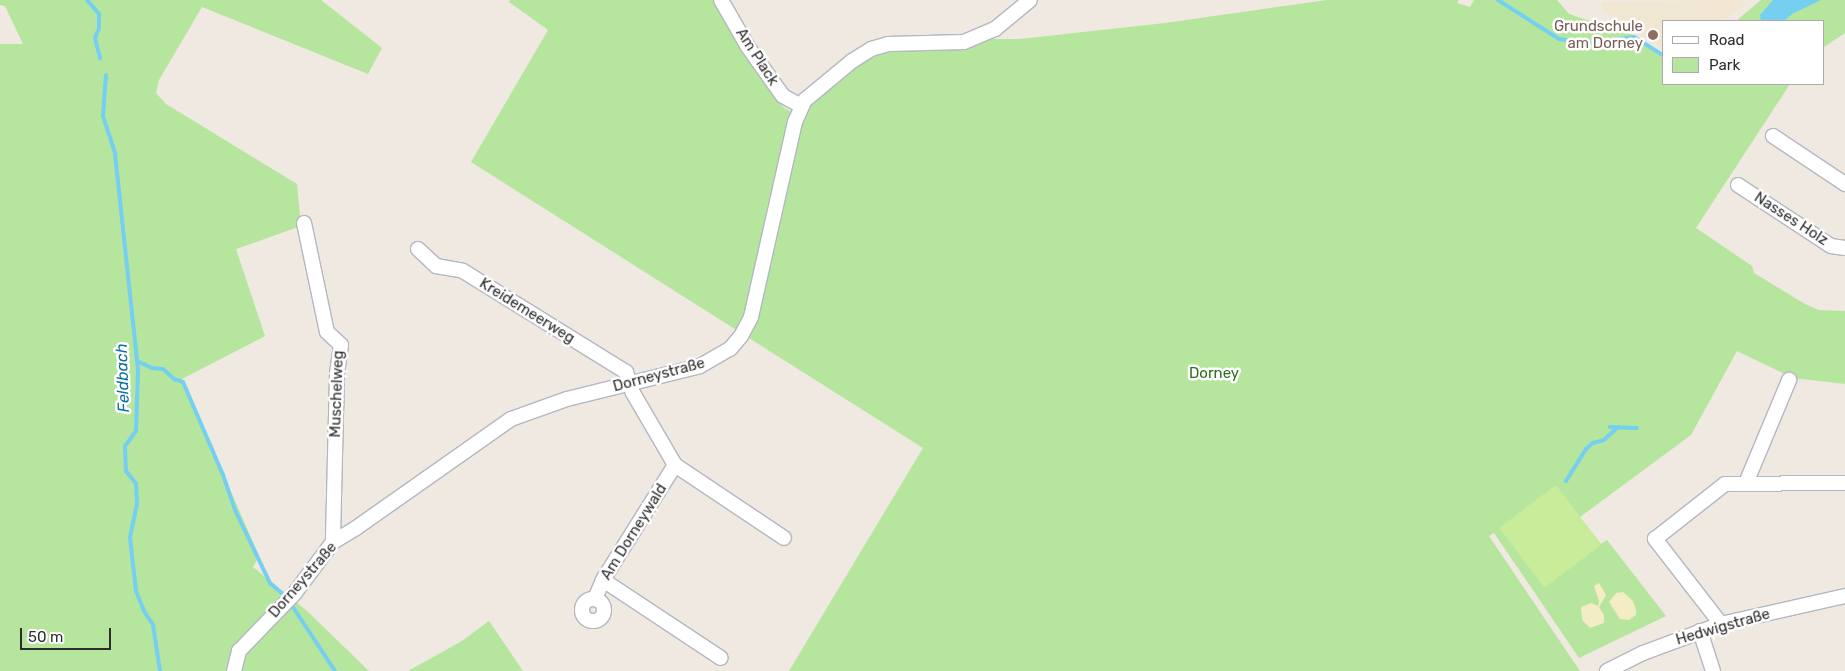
<!DOCTYPE html>
<html>
<head>
<meta charset="utf-8">
<style>
	body { margin:0 }
	#map { position:relative; width:1845px; height:671px; overflow:hidden; background:#efe9e1; font-family:Rubik,sans-serif }
	div>[style] { position:absolute }
	[style*='--x'] { left:calc(var(--x)*1px); top:calc(var(--y)*1px); width:calc(var(--w)*1px); rotate:calc(var(--a)*1deg) }
	.education>* { inset:0; background:#f0e6d1 }
	.green>* { inset:0; background:#b6e59e }
	.sand>* { inset:0; background:#f3ecc5 }
	.pitch>* { inset:0; background:#c9ec9a; transform-origin:0 0 }
	.water>* { inset:0; background:#75cff0 }
	.stream>* { height:4px; margin:-2px; padding:0 2px; transform-origin:2px; border-radius:2px; background:#75cff0 }
	.roads { filter:drop-shadow(1px 0 #b4b7c1) drop-shadow(-1px 0 #b4b7c1) drop-shadow(0 1px #b4b7c1) drop-shadow(0 -1px #b4b7c1) }
	.minor>* { height:14px; margin:-7px; padding:0 7px; transform-origin:7px; border-radius:7px; background:#fff }
	.minor>.ring { margin:-7px; padding:0; box-sizing:content-box; background:none; border:14px solid #fff; border-radius:50% }
	.dots>* { width:14px; height:14px; translate:-50% -50%; box-sizing:border-box; border:2px solid #fff; border-radius:50% }
	span { translate:-50% -50%; white-space:nowrap; text-align:center; line-height:1.15; -webkit-text-stroke:5px #fff; paint-order:stroke }
	.education-label { font-size:15px; color:#785e54 }
	.right { translate:-100% -50%; text-align:right }
	.street-label { font-size:15px; color:#2e2e2e }
	.park-label { font-size:15px; color:#2c6e1b }
	.water-label { font-size:16px; color:#0d6fa3; font-style:italic }
	.legend { position:absolute; left:1662px; top:20px; width:162px; height:65px; box-sizing:border-box; background:#fff; border:1px solid #ababab; margin:0; padding:6px 9px; list-style:none; font-size:15px; color:#2e2e2e }
	.legend li { display:flex; align-items:center; gap:10px; height:25px }
	.legend b { width:25px; border:1px solid #ababab }
	.scale { position:absolute; left:20px; top:628px; width:91px; height:22px; box-sizing:border-box; border:2px solid #2e2e2e; border-top:0; padding-left:6px; font-size:15px; line-height:18px; white-space:nowrap; color:#2e2e2e; -webkit-text-stroke:4px #fff; paint-order:stroke }
</style>
</head>
<body>
<div id="map">
	<div class="education">
		<i style="clip-path:polygon(1741px 0,1747px 4px,1722px 21px,1664px 21px,1664px 50px,1602px 9px,1601px 2px)"></i>
	</div>
	<div class="green">
		<i style="clip-path:polygon(0 0,321px 0,382px 48px,368px 74px,202px 7px,159px 80px,156px 93px,166px 104px,297px 184px,301px 226px,236px 249px,265px 336px,182px 379px,259px 556px,253px 567px,307px 611px,369px 671px,0 671px,0 44px,23px 44px,5px 6px,0 5px)"></i>
		<i style="clip-path:polygon(510px 0,714px 0,761px 77px,784px 108px,792px 112px,807px 106px,860px 64px,886px 51px,962px 47px,993px 39px,1020px 39px,1165px 23px,1327px 0,1459px 0,1457px 3px,1470px 7px,1474px 0,1557px 0,1569px 14px,1633px 35px,1664px 55px,1664px 84px,1790px 84px,1696px 228px,1752px 266px,1754px 273px,1805px 304px,1819px 310px,1845px 311px,1845px 384px,1793px 378px,1737px 351px,1691px 435px,1580px 517px,1601px 544px,1607px 540px,1666px 616px,1579px 658px,1494px 533px,1489px 536px,1580px 671px,789px 671px,923px 448px,471px 162px,548px 30px,509px 2px)"></i>
		<i style="clip-path:polygon(1761px 0,1845px 0,1845px 33px,1824px 47px,1824px 21px,1736px 21px)"></i>
		<i style="clip-path:polygon(489px 621px,523px 671px,408px 671px,462px 641px)"></i>
	</div>
	<div class="sand">
		<i style="clip-path:polygon(1599px 583px,1606px 595px,1599px 607px,1604px 615px,1604px 623px,1590px 628px,1582px 620px,1581px 607px,1591px 603px,1598px 606px,1599px 601px,1594px 586px)"></i>
		<i style="clip-path:polygon(1623px 592px,1633px 601px,1636px 610px,1636px 615px,1629px 620px,1620px 619px,1609px 602px,1616px 593px)"></i>
	</div>
	<div class="pitch">
		<i style="left:1556px;top:485px;width:75px;height:71px;rotate:53deg"></i>
	</div>
	<div class="water">
		<i style="clip-path:polygon(1773px 0,1821px 0,1792px 14px,1784px 21px,1761px 21px,1760px 15px)"></i>
	</div>
	<div class="stream">
		<i style="--x:87;--y:0;--w:18;--a:49"></i>
		<i style="--x:99;--y:14;--w:14;--a:90"></i>
		<i style="--x:99;--y:28;--w:11;--a:112"></i>
		<i style="--x:95;--y:38;--w:21;--a:76"></i>
		<i style="--x:1498;--y:0;--w:72;--a:32.6"></i>
		<i style="--x:1559;--y:39;--w:32;--a:7"></i>
		<i style="--x:1591;--y:43;--w:43;--a:-7.9"></i>
		<i style="--x:1634;--y:37;--w:36;--a:32"></i>
		<i style="--x:106;--y:75;--w:41;--a:94.2"></i>
		<i style="--x:103;--y:116;--w:40;--a:72"></i>
		<i style="--x:115;--y:154;--w:218;--a:83.9"></i>
		<i style="--x:138;--y:371;--w:60;--a:91.9"></i>
		<i style="--x:136;--y:431;--w:19;--a:126"></i>
		<i style="--x:125;--y:446;--w:25;--a:88"></i>
		<i style="--x:126;--y:471;--w:16;--a:52"></i>
		<i style="--x:136;--y:484;--w:20;--a:87"></i>
		<i style="--x:137;--y:504;--w:35;--a:102"></i>
		<i style="--x:130;--y:538;--w:53;--a:83.5"></i>
		<i style="--x:136;--y:591;--w:22;--a:68"></i>
		<i style="--x:144;--y:611;--w:17;--a:57"></i>
		<i style="--x:153;--y:625;--w:47;--a:81.3"></i>
		<i style="--x:137;--y:361;--w:17;--a:25"></i>
		<i style="--x:152;--y:368;--w:11;--a:5"></i>
		<i style="--x:163;--y:369;--w:15;--a:42"></i>
		<i style="--x:174;--y:379;--w:9;--a:18"></i>
		<i style="--x:183;--y:382;--w:101;--a:66.7"></i>
		<i style="--x:223;--y:475;--w:37;--a:71"></i>
		<i style="--x:235;--y:510;--w:81;--a:64.4"></i>
		<i style="--x:270;--y:583;--w:23;--a:41"></i>
		<i style="--x:287;--y:598;--w:87;--a:56.7"></i>
		<i style="--x:1610;--y:427;--w:27;--a:2"></i>
		<i style="--x:1566;--y:481;--w:38;--a:-58"></i>
		<i style="--x:1586;--y:449;--w:9;--a:-41"></i>
		<i style="--x:1593;--y:443;--w:11;--a:-15"></i>
		<i style="--x:1604;--y:440;--w:19;--a:-43"></i>
	</div>
	<div class="roads">
		<div class="minor">
			<i style="--x:721;--y:0;--w:54;--a:60.1"></i>
			<i style="--x:748;--y:47;--w:60;--a:54.5"></i>
			<i style="--x:783;--y:96;--w:21;--a:29"></i>
			<i style="--x:1773;--y:136;--w:87;--a:33.7"></i>
			<i style="--x:1738;--y:185;--w:111;--a:33.3"></i>
			<i style="--x:1831;--y:246;--w:14;--a:8"></i>
			<i style="--x:304;--y:223;--w:111;--a:78.1"></i>
			<i style="--x:327;--y:332;--w:19;--a:43"></i>
			<i style="--x:341;--y:345;--w:29;--a:98"></i>
			<i style="--x:337;--y:374;--w:168;--a:91.4"></i>
			<i style="--x:418;--y:249;--w:25;--a:43"></i>
			<i style="--x:436;--y:266;--w:27;--a:10"></i>
			<i style="--x:463;--y:271;--w:192;--a:31.8"></i>
			<i style="--x:626;--y:372;--w:22;--a:72"></i>
			<i style="--x:633;--y:393;--w:83;--a:59.7"></i>
			<i style="--x:675;--y:465;--w:136;--a:122.1"></i>
			<i style="--x:603;--y:580;--w:21;--a:113"></i>
			<i style="--x:675;--y:465;--w:131;--a:33.8"></i>
			<i style="--x:1746;--y:483;--w:112;--a:-67.3"></i>
			<i style="--x:603;--y:580;--w:141;--a:33.5"></i>
			<i class="ring" style="left:582px;top:599px;width:8px;height:8px"></i>
			<i style="--x:1721;--y:624;--w:108;--a:-127.8"></i>
			<i style="--x:1655;--y:539;--w:89;--a:-38.2"></i>
			<i style="--x:1725;--y:484;--w:120;--a:-0.5"></i>
			<i style="--x:1700;--y:631;--w:42;--a:72"></i>
			<i style="--x:234;--y:671;--w:21;--a:-76"></i>
			<i style="--x:239;--y:651;--w:79;--a:-46"></i>
			<i style="--x:294;--y:594;--w:65;--a:-53.1"></i>
			<i style="--x:333;--y:542;--w:27;--a:-31"></i>
			<i style="--x:356;--y:528;--w:189;--a:-35.1"></i>
			<i style="--x:511;--y:419;--w:59;--a:-19.7"></i>
			<i style="--x:567;--y:399;--w:137;--a:-13.9"></i>
			<i style="--x:700;--y:366;--w:34;--a:-30"></i>
			<i style="--x:730;--y:349;--w:17;--a:-50"></i>
			<i style="--x:741;--y:336;--w:21;--a:-62"></i>
			<i style="--x:751;--y:317;--w:200;--a:-77.3"></i>
			<i style="--x:795;--y:122;--w:24;--a:-66"></i>
			<i style="--x:805;--y:100;--w:61;--a:-39.7"></i>
			<i style="--x:852;--y:61;--w:22;--a:-32"></i>
			<i style="--x:871;--y:49;--w:18;--a:-16"></i>
			<i style="--x:888;--y:44;--w:76;--a:-1.5"></i>
			<i style="--x:964;--y:42;--w:34;--a:-23"></i>
			<i style="--x:995;--y:29;--w:45;--a:-39.6"></i>
			<i style="--x:1607;--y:671;--w:40;--a:-26.6"></i>
			<i style="--x:1643;--y:653;--w:83;--a:-20.4"></i>
			<i style="--x:1721;--y:624;--w:127;--a:-12.7"></i>
		</div>
	</div>
	<div class="dots">
		<i style="left:1653px;top:35px;background:#8d6e63"></i>
	</div>
	<div class="education-label">
		<span class="right" style="left:1643px;top:35px">Grundschule<br>am Dorney</span>
	</div>
	<div class="street-label">
		<span style="left:757px;top:57px;rotate:57deg">Am Plack</span>
		<span style="left:1791px;top:219px;rotate:33deg">Nasses Holz</span>
		<span style="left:527px;top:311px;rotate:32deg">Kreidemeerweg</span>
		<span style="left:659px;top:375px;rotate:-15deg">Dorneystraße</span>
		<span style="left:337px;top:394px;rotate:-88deg">Muschelweg</span>
		<span style="left:634px;top:532px;rotate:-58deg">Am Dorneywald</span>
		<span style="left:303px;top:580px;rotate:-49deg">Dorneystraße</span>
		<span style="left:1723px;top:627px;rotate:-16deg">Hedwigstraße</span>
	</div>
	<div class="park-label">
		<span style="left:1214px;top:374px">Dorney</span>
	</div>
	<div class="water-label">
		<span style="left:123px;top:378px;rotate:-92deg">Feldbach</span>
	</div>
	<ul class="legend">
	<li><b style="height:6px;background:#fff"></b>Road</li>
	<li><b style="height:14px;background:#b6e59e"></b>Park</li>
	</ul>
	<div class="scale">50 m</div>
</div>
</body>
</html>
